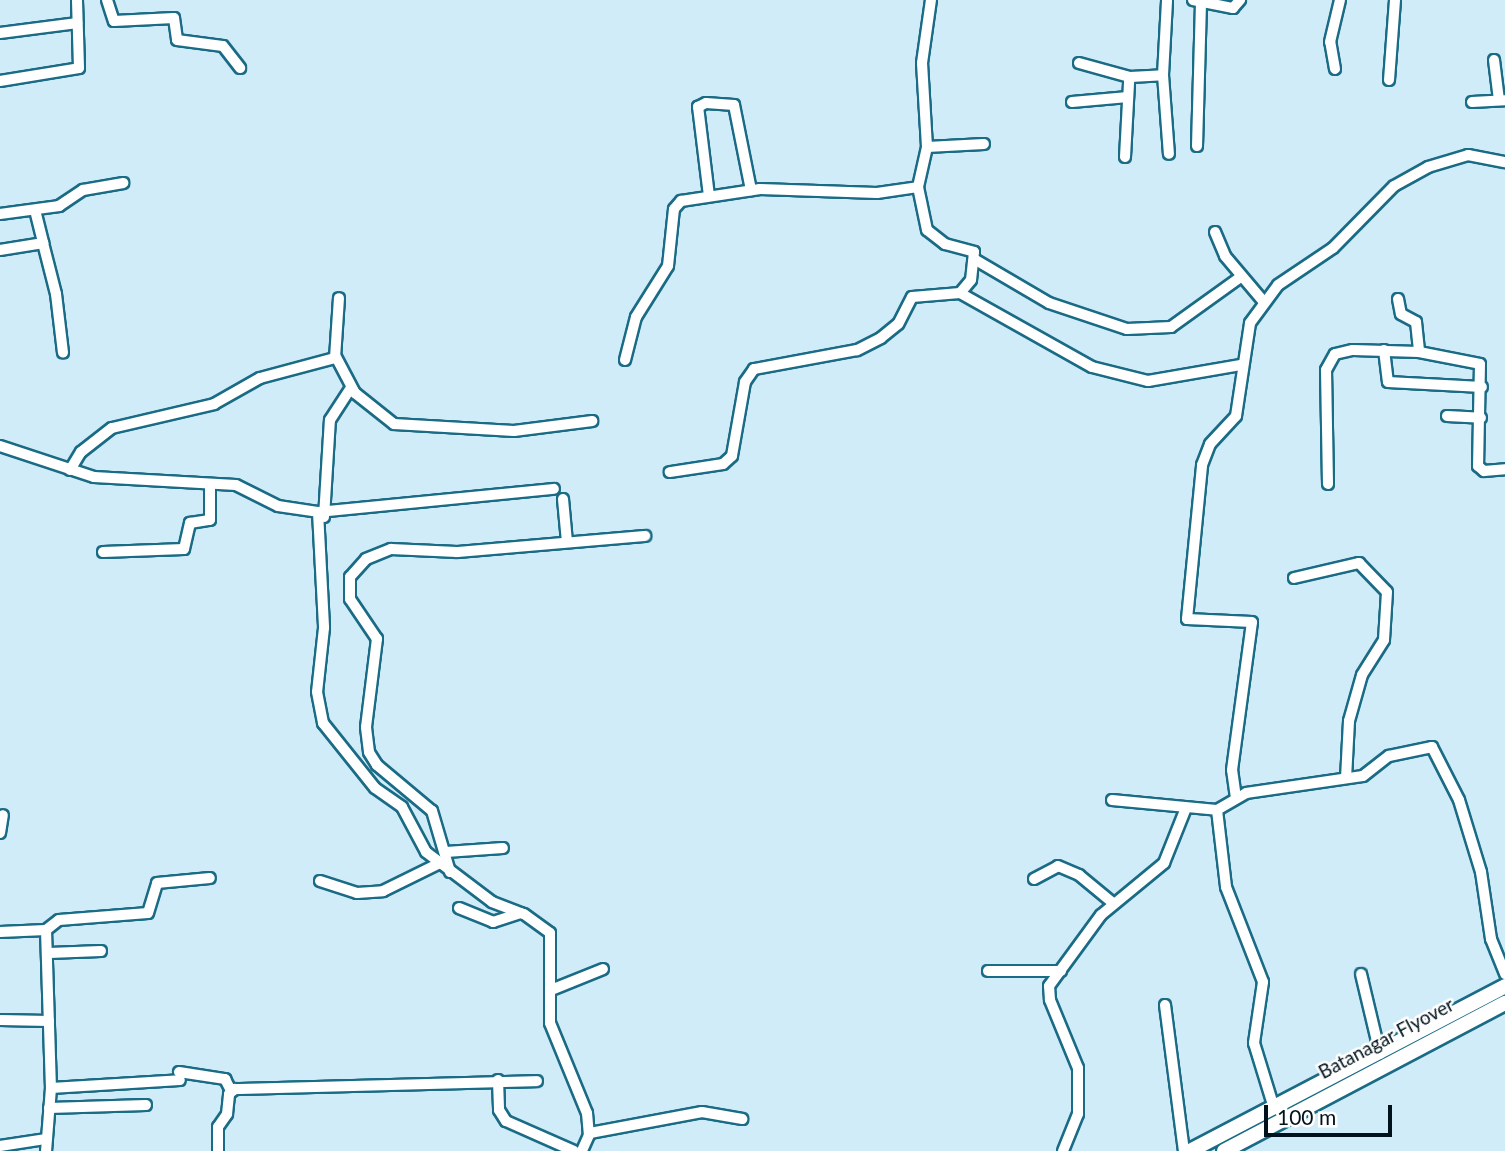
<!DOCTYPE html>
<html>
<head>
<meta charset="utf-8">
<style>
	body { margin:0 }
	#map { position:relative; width:1505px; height:1151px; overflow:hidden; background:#d0ecf8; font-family:Lato,sans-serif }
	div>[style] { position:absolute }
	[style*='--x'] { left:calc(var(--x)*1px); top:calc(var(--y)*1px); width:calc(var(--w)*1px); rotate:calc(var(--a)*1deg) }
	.roads { filter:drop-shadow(2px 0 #1a6b85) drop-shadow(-2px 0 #1a6b85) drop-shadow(0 2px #1a6b85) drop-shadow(0 -2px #1a6b85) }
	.street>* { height:10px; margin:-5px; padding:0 5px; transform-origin:5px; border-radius:5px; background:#fff }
	.secondary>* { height:14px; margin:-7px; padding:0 7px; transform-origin:7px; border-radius:7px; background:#fff }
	span { translate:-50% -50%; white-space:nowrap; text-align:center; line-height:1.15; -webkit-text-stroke:5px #fff; paint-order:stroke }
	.street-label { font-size:19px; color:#00131c }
	.scale { position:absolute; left:1264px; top:1105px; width:128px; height:32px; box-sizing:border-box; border:4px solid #00131c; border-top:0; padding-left:9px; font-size:21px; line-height:24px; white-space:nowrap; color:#00131c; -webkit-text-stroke:5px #fff; paint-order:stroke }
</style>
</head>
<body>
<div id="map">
	<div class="roads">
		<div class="street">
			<i style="--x:107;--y:0;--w:22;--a:72"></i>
			<i style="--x:114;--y:21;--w:60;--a:-2.9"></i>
			<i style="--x:174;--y:18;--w:22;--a:82"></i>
			<i style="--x:177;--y:40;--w:46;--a:7.4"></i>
			<i style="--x:223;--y:46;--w:28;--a:52"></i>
			<i style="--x:1193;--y:0;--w:41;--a:11.3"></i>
			<i style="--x:1233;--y:8;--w:11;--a:-49"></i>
			<i style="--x:0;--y:33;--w:78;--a:-7.4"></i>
			<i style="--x:1494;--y:60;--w:40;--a:82.9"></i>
			<i style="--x:1079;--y:63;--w:53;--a:15.4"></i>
			<i style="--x:1335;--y:69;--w:27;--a:-100"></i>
			<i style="--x:1330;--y:42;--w:43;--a:-76.6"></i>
			<i style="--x:1163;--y:75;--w:79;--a:85.7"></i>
			<i style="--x:1389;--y:80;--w:80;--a:-85.7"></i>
			<i style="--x:0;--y:81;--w:80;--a:-9.3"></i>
			<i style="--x:79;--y:68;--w:68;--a:-91.7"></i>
			<i style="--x:1072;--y:102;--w:56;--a:-5.1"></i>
			<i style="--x:1472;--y:102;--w:33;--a:-3"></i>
			<i style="--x:1197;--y:146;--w:145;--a:-88.4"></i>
			<i style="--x:927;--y:147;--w:84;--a:-93.4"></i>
			<i style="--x:922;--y:63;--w:64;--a:-81.9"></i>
			<i style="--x:1125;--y:157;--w:75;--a:-86.9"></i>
			<i style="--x:1129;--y:82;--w:5;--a:-79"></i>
			<i style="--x:1130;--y:77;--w:33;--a:-3"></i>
			<i style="--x:1163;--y:75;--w:75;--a:-86.9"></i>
			<i style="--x:918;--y:187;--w:41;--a:-77.3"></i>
			<i style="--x:927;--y:147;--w:57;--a:-3"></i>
			<i style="--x:709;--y:196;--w:90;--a:-97"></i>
			<i style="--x:698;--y:107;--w:9;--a:-27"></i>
			<i style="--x:706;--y:103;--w:28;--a:4"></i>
			<i style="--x:734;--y:105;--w:87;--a:78.7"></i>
			<i style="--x:35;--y:210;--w:34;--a:76"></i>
			<i style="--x:0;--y:214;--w:60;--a:-7.7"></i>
			<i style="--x:59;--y:206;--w:29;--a:-34"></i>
			<i style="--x:83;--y:190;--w:41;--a:-9.9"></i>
			<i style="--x:1215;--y:232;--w:26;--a:67"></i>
			<i style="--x:1225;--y:256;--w:59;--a:49.8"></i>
			<i style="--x:0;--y:250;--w:44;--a:-9.2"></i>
			<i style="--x:43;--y:243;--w:53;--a:75.7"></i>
			<i style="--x:56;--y:294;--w:59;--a:83.2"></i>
			<i style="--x:974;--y:259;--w:87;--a:30.4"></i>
			<i style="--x:1049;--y:303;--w:82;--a:18.4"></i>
			<i style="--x:1127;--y:329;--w:44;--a:-2.6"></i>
			<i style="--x:1171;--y:327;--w:87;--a:-35.7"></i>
			<i style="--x:960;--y:293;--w:151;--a:29.3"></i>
			<i style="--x:1092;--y:367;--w:58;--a:14"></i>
			<i style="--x:1148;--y:381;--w:94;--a:-9.8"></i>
			<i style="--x:1398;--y:299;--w:15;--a:79"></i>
			<i style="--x:1401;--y:314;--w:17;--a:28"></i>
			<i style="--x:1416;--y:322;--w:30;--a:84"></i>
			<i style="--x:1384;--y:350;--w:32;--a:83"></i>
			<i style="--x:1388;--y:382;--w:94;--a:3"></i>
			<i style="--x:336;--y:357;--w:41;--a:62.2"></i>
			<i style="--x:355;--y:393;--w:50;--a:38.5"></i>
			<i style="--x:394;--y:424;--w:120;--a:3.3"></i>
			<i style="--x:514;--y:431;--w:79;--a:-7.3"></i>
			<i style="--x:625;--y:360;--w:44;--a:-75.7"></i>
			<i style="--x:636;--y:317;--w:60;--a:-57.9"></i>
			<i style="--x:668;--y:266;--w:57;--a:-84"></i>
			<i style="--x:674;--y:209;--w:11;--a:-49"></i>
			<i style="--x:681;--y:201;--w:80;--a:-8.6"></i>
			<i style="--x:760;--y:189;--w:117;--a:2"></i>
			<i style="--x:877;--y:193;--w:41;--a:-8.3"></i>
			<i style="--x:918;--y:187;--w:44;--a:78.2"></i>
			<i style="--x:927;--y:230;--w:23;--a:38"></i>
			<i style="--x:945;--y:244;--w:30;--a:15"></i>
			<i style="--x:974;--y:252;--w:28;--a:96"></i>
			<i style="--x:971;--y:280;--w:17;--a:130"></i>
			<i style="--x:960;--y:293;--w:48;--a:175.2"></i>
			<i style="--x:912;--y:297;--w:30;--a:117"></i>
			<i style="--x:898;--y:324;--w:22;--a:141"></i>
			<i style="--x:881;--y:338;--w:27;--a:153"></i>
			<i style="--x:857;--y:350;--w:105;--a:169.5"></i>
			<i style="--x:754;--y:369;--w:16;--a:125"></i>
			<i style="--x:745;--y:382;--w:75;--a:100"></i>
			<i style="--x:732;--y:456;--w:12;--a:138"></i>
			<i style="--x:723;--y:464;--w:54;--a:171.4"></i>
			<i style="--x:1447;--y:416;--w:34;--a:3"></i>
			<i style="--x:0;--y:446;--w:99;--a:18.3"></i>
			<i style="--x:94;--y:477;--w:142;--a:3.2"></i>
			<i style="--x:236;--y:485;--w:47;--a:26.6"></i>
			<i style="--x:278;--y:506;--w:40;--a:8.5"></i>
			<i style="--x:318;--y:512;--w:116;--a:87"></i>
			<i style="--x:324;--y:628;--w:64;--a:96.2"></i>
			<i style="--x:317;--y:692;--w:32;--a:79"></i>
			<i style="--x:323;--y:723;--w:83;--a:51.3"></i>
			<i style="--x:375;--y:788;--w:33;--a:35"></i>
			<i style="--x:402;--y:807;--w:51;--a:61.9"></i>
			<i style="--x:426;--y:852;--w:83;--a:37.1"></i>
			<i style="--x:492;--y:902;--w:34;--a:21"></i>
			<i style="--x:524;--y:914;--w:32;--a:36"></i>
			<i style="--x:550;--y:933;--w:90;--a:90"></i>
			<i style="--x:550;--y:1023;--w:97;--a:67.7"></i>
			<i style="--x:587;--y:1113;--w:22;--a:85"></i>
			<i style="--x:589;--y:1135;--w:17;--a:114"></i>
			<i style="--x:70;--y:470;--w:21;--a:-59"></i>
			<i style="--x:81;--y:452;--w:39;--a:-38"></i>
			<i style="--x:112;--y:428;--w:105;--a:-13.2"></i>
			<i style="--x:214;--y:404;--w:53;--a:-29.5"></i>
			<i style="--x:260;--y:378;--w:78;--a:-14.9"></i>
			<i style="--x:335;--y:358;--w:60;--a:-86.2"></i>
			<i style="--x:1328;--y:484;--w:114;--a:-91"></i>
			<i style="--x:1326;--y:370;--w:18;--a:-61"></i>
			<i style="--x:1335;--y:354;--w:18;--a:-13"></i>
			<i style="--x:1353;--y:350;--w:66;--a:1.7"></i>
			<i style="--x:1419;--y:352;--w:62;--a:11.1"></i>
			<i style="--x:1480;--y:364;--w:102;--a:91.1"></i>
			<i style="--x:1478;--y:466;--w:8;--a:40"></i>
			<i style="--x:1484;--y:471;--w:21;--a:-5"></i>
			<i style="--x:563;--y:499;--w:43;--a:84.7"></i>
			<i style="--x:318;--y:512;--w:237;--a:-5.6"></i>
			<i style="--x:324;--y:517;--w:97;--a:-86.5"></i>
			<i style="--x:330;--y:420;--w:38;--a:-57"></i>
			<i style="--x:103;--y:552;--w:81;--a:-2.1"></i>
			<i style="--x:184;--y:549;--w:27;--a:-77"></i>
			<i style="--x:190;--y:523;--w:20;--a:-9"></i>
			<i style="--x:210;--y:520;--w:35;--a:-90"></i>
			<i style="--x:1294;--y:578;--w:67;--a:-13"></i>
			<i style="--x:1359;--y:563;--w:40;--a:46"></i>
			<i style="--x:1387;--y:592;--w:48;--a:93.6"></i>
			<i style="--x:1384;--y:640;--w:41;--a:122.2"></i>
			<i style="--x:1362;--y:675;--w:48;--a:105.8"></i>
			<i style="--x:1349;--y:721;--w:57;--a:93"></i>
			<i style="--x:1236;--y:798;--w:28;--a:-98"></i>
			<i style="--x:1232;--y:770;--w:149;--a:-82.3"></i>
			<i style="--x:1252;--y:622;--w:65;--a:-177.4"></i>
			<i style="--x:1187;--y:619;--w:155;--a:-84.4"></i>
			<i style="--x:1202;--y:465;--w:22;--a:-69"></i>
			<i style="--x:1210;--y:444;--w:38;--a:-47"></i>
			<i style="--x:1236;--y:416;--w:94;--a:-81.4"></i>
			<i style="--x:1250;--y:323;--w:47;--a:-53.6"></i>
			<i style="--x:1278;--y:285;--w:66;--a:-33.9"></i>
			<i style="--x:1333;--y:248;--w:87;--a:-45.5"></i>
			<i style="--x:1394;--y:186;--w:39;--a:-29"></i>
			<i style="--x:1428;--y:167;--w:42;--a:-16.7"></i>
			<i style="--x:1468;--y:155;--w:38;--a:11"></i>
			<i style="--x:1112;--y:800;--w:105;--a:5.4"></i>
			<i style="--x:1217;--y:810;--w:34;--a:-30"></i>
			<i style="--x:1246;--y:793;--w:118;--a:-8.3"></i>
			<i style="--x:1363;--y:776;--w:33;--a:-38"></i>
			<i style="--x:1389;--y:756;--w:44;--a:-11.8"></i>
			<i style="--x:1432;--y:747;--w:59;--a:63"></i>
			<i style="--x:1459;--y:800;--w:75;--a:73"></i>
			<i style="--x:1481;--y:872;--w:68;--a:81.5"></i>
			<i style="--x:1491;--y:939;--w:38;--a:68"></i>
			<i style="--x:1217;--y:810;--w:78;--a:83.3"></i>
			<i style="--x:1226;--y:887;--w:102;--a:68.7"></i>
			<i style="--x:1263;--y:982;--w:62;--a:98.4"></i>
			<i style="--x:1254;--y:1043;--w:68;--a:72.9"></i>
			<i style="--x:0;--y:833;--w:18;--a:-81"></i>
			<i style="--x:446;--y:852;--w:57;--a:-4"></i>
			<i style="--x:450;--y:872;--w:64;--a:-106.4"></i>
			<i style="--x:432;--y:811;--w:72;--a:-140.1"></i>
			<i style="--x:377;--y:765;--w:15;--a:-122"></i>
			<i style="--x:369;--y:752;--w:25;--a:-97"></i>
			<i style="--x:366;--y:727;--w:89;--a:-82.9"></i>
			<i style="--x:377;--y:639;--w:48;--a:-124"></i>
			<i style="--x:350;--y:599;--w:22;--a:-90"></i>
			<i style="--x:350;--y:577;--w:24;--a:-48"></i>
			<i style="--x:366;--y:559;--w:27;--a:-22"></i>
			<i style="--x:391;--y:549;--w:66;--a:2.6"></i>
			<i style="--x:457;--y:552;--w:189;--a:-4.9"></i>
			<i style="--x:1034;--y:879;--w:27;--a:-28"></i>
			<i style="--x:1058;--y:866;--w:23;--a:23"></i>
			<i style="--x:1079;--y:875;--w:44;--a:39.5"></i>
			<i style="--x:320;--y:881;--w:39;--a:18"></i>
			<i style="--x:357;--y:893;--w:26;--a:-4"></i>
			<i style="--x:383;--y:891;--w:64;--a:-26.2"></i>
			<i style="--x:459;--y:908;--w:37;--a:22"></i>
			<i style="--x:493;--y:922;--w:29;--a:-18"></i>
			<i style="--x:46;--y:930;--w:16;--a:-38"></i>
			<i style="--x:59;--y:920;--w:89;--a:-4.5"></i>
			<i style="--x:148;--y:913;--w:31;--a:-73"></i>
			<i style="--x:157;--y:883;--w:53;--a:-5.4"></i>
			<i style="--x:0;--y:932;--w:46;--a:-2.5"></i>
			<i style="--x:46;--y:930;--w:158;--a:88.2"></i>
			<i style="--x:51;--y:1088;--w:63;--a:94.5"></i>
			<i style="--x:49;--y:953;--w:52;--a:-2.2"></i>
			<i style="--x:988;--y:971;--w:73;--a:0"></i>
			<i style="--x:1361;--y:974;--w:82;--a:76.6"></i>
			<i style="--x:551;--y:990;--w:56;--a:-22"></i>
			<i style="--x:1165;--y:1005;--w:147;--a:82.6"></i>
			<i style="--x:0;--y:1020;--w:49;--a:1.2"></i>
			<i style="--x:179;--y:1072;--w:47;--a:8.7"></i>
			<i style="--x:225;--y:1079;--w:13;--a:63"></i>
			<i style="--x:498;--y:1080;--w:30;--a:88"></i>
			<i style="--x:499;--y:1110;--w:13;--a:58"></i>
			<i style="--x:506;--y:1121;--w:74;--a:23.8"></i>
			<i style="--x:51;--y:1088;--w:129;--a:-3.5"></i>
			<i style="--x:49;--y:1108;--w:97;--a:-1.8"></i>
			<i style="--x:590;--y:1133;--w:114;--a:-10.6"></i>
			<i style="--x:702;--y:1112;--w:41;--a:9.9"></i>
			<i style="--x:0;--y:1146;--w:47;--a:-8.7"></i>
			<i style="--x:218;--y:1151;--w:24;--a:-90"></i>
			<i style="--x:218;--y:1127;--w:16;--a:-55"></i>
			<i style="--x:227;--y:1114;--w:20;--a:-84"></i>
			<i style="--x:229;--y:1094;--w:8;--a:-40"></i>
			<i style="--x:235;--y:1089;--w:302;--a:-1.5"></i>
			<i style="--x:1063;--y:1151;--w:40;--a:-68"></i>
			<i style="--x:1078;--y:1114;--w:46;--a:-90"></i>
			<i style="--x:1078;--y:1068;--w:74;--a:-112.4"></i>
			<i style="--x:1050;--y:1000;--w:14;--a:-94"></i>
			<i style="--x:1049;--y:986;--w:88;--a:-53.8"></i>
			<i style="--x:1101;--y:915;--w:82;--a:-39.5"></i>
			<i style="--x:1164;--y:863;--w:59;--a:-68.2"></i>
		</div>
		<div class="secondary">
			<i style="--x:1190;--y:1151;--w:356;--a:-27.6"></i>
			<i style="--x:1224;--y:1151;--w:318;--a:-27.8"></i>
		</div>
	</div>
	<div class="street-label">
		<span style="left:1386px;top:1038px;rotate:-28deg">Batanagar Flyover</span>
	</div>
	<div class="scale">100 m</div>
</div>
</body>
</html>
